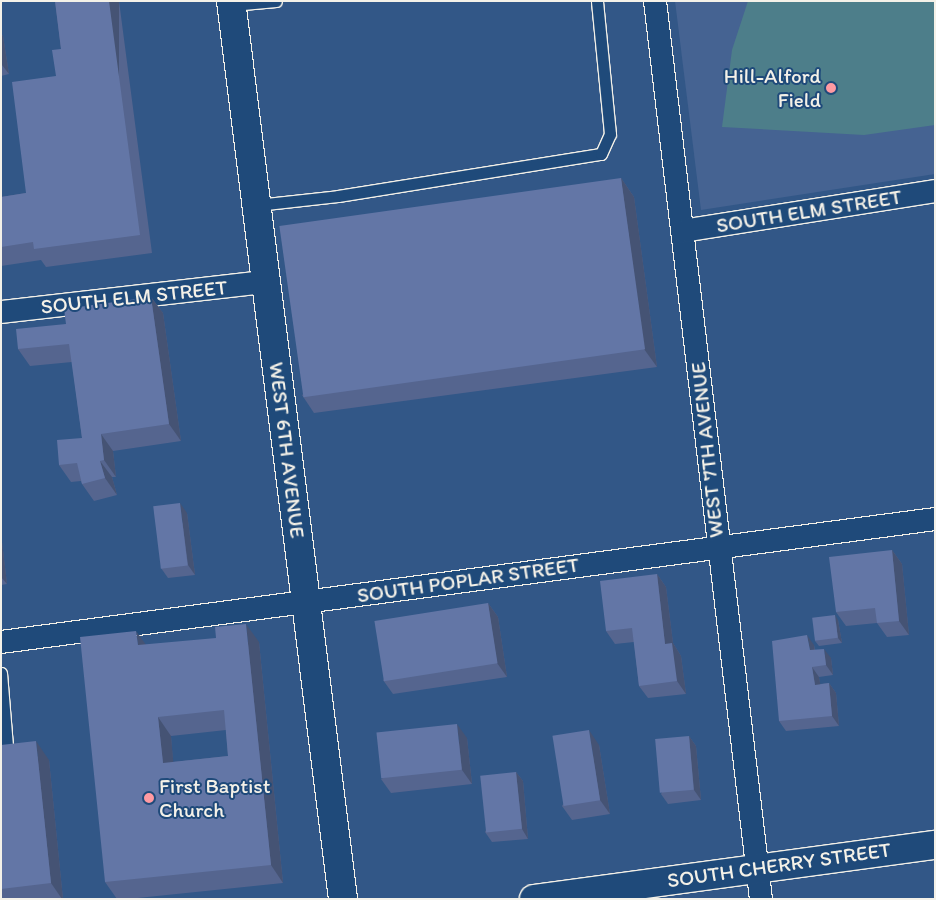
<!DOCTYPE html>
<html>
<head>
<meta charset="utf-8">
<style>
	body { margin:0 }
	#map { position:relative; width:936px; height:900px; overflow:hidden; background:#325787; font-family:Itim,sans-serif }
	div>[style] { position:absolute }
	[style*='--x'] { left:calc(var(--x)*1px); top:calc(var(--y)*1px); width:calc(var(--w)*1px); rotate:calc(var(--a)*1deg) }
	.built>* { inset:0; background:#456392 }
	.green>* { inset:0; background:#4d7e8a }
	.roads { filter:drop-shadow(1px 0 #f4f1e8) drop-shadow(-1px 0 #f4f1e8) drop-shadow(0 1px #f4f1e8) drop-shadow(0 -1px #f4f1e8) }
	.service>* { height:11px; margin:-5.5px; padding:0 5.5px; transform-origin:5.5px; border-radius:5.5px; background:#1f4a7a }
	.minor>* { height:22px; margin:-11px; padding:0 11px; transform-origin:11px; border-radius:11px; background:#1f4a7a }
	.secondary>* { height:28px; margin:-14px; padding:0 14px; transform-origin:14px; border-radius:14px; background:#1f4a7a }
	.wall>* { inset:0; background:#55658f }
	.shaded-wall>* { inset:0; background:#455374; transform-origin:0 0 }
	.building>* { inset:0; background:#6376a6; transform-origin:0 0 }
	.dots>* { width:14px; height:14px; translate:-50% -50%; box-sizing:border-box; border:2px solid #1f4a7a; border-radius:50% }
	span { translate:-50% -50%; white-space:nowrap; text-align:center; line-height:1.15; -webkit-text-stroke:4px #1f4a7a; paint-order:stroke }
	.poi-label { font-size:21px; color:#f4f1e8 }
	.right { translate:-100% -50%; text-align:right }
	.left { translate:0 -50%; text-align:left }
	.street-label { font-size:21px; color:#f4f1e8 }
	.frame { position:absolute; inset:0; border:2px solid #f4f1e8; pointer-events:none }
</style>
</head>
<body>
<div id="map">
	<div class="built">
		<i style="clip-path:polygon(675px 1px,935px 1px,935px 174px,701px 210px)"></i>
	</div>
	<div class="green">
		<i style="clip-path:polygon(748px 1px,935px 1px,935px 125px,864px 135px,722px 127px,732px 50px)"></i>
	</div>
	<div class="roads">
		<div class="service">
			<i style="--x:232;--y:5;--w:44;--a:-5.2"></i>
			<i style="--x:257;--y:205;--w:81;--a:-6.3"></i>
			<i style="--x:338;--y:196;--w:266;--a:-9.1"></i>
			<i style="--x:601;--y:154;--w:22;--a:-66"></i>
			<i style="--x:610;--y:134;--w:134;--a:-95.6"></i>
			<i style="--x:1;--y:673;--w:73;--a:85.3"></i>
			<i style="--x:7;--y:746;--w:8;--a:135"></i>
		</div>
		<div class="minor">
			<i style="--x:655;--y:1;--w:904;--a:83.27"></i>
			<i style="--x:683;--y:231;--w:255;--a:-9"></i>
			<i style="--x:1;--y:312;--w:267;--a:-6.5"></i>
			<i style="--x:1;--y:642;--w:942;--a:-7.5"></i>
		</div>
		<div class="secondary">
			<i style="--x:231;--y:1;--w:905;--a:82.89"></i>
			<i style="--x:534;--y:899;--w:405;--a:-7.7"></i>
		</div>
	</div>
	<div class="wall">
		<i style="clip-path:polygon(55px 1px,119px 1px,152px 253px,46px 267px,41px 260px,1px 266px,1px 197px,26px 193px,56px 76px,61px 49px)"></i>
		<i style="clip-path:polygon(1px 34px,3px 36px,9px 74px,1px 76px)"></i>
		<i style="clip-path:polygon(621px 178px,634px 197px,657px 367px,314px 413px,302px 395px)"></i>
		<i style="clip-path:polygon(151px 297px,163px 313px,181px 441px,113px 451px,116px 477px,112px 477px,117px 495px,94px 501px,82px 484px,81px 481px,71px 482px,59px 465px,82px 438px,72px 362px,30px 366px,18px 349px,66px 324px)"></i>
		<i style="clip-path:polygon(187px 513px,195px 575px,168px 578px,161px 568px)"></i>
		<i style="clip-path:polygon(1px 540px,2px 542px,7px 584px,1px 585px)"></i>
		<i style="clip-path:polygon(892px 550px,902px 564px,909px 635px,887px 637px,877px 623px,846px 626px,836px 612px)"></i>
		<i style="clip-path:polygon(657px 574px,666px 587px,673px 643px,681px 656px,686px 694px,648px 698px,639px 686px,634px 642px,615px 644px,606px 631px)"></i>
		<i style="clip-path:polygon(488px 603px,498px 617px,507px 677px,393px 694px,383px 680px)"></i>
		<i style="clip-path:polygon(838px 620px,842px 643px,819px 646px,815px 641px)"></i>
		<i style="clip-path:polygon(evenodd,259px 642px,283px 883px,128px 899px,117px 899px,105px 882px,146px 645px,259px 642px,226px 730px,228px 756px,173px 762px,171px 736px,226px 730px)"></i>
		<i style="clip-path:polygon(814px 645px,815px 650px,831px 658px,833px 675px,819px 677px,820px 684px,829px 683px,836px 693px,839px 726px,786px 731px,779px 721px)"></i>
		<i style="clip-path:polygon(689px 736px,696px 746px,701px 800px,668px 804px,661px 794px)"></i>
		<i style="clip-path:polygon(467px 738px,472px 784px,391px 793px,381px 779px)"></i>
		<i style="clip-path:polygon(1px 745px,49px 760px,63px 899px,1px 899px)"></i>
		<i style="clip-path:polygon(599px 745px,610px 814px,572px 820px,562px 806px)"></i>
		<i style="clip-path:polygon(516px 772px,523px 781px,528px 839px,492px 842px,485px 832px)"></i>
	</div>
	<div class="shaded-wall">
		<i style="left:109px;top:1px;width:10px;height:236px"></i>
		<i style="clip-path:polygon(1px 34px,3px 36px,9px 74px,2px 65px)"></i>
		<i style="clip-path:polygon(621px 178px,634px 197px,657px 367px,644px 349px)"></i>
		<i style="clip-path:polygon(151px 297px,163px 313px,181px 441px,169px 424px)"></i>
		<i style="clip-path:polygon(101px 434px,113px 451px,116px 477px,104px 460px)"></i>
		<i style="clip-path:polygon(100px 461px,112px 477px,117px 495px,105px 478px)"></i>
		<i style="clip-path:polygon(180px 503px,187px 513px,195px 575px,188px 565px)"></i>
		<i style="clip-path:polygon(1px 540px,2px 542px,7px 584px,1px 577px)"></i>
		<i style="clip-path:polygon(892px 550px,902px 564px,909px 635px,899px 621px)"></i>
		<i style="clip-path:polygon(657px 574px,666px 587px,673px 643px,681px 656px,686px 694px,677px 681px,665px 644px)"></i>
		<i style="clip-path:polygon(488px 603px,498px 617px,507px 677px,497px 663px)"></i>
		<i style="clip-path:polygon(835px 615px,838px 620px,842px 643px,838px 638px)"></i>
		<i style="clip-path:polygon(246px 624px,259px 642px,283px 883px,271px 865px)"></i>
		<i style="clip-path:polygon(136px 631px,149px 649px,138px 645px)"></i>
		<i style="clip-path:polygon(807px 635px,814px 645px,816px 660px,810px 650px)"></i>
		<i style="clip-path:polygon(824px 649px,831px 658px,833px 675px,826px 665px)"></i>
		<i style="clip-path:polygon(812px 667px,819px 677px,822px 694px,815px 685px)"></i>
		<i style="clip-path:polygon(829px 683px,836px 693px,839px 726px,832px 716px)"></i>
		<i style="clip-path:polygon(158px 717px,171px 736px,175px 781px,163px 763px)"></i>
		<i style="clip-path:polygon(457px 724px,467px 738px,472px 784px,462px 770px)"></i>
		<i style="clip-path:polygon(589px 730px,599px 745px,610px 814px,600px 800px)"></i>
		<i style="clip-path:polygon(689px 736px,696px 746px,701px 800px,694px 790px)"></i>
		<i style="clip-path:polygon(36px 741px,49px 760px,63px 899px,62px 899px,51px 883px)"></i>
		<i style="clip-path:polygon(516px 772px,523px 781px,528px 839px,522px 829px)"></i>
	</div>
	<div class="building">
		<i style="clip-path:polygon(55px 1px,109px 1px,140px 235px,34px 249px,33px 242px,1px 247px,1px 197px,26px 193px,12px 82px,56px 76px,52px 50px,61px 49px)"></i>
		<i style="left:621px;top:178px;width:173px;height:345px;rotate:82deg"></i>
		<i style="clip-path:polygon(151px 297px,169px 424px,101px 434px,104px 460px,100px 461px,105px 478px,82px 484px,77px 463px,59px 465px,57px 440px,82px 438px,69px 344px,18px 349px,16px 329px,66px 324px,64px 309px)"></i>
		<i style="left:180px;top:503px;width:63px;height:27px;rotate:83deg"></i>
		<i style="clip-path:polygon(892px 550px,899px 621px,877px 623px,875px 608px,836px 612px,829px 557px)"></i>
		<i style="clip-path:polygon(657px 574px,665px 644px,672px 643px,677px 681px,639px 686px,632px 628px,606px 631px,600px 581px)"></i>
		<i style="left:488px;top:603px;width:61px;height:115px;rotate:81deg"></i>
		<i style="left:835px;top:615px;width:23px;height:23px;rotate:83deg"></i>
		<i style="clip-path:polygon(evenodd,246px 624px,271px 865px,105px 882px,80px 637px,136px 631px,138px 645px,216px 638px,215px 627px,246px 624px,224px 710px,228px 756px,163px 763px,158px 717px,224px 710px)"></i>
		<i style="clip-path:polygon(807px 635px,810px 650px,824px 649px,826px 665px,812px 667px,815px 685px,829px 683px,832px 716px,779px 721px,772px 641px)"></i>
		<i style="left:457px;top:724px;width:46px;height:81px;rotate:84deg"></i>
		<i style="left:589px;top:730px;width:71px;height:37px;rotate:81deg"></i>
		<i style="left:689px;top:736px;width:54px;height:34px;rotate:85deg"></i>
		<i style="clip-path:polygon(36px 741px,51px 883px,1px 889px,1px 745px)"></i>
		<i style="left:516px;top:772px;width:57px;height:36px;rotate:84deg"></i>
	</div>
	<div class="dots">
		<i style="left:831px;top:88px;background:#ff9aa2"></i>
		<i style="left:149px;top:798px;background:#ff9aa2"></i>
	</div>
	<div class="poi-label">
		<span class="right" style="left:821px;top:88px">Hill-Alford<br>Field</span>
		<span class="left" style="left:159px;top:798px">First Baptist<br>Church</span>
	</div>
	<div class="street-label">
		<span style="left:809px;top:211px;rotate:-9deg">SOUTH ELM STREET</span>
		<span style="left:134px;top:297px;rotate:-6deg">SOUTH ELM STREET</span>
		<span style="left:287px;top:450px;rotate:83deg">WEST 6TH AVENUE</span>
		<span style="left:707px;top:450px;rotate:-96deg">WEST 7TH AVENUE</span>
		<span style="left:468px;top:580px;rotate:-8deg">SOUTH POPLAR STREET</span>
		<span style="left:779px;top:865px;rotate:-8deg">SOUTH CHERRY STREET</span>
	</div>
	<div class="frame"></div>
</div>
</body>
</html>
